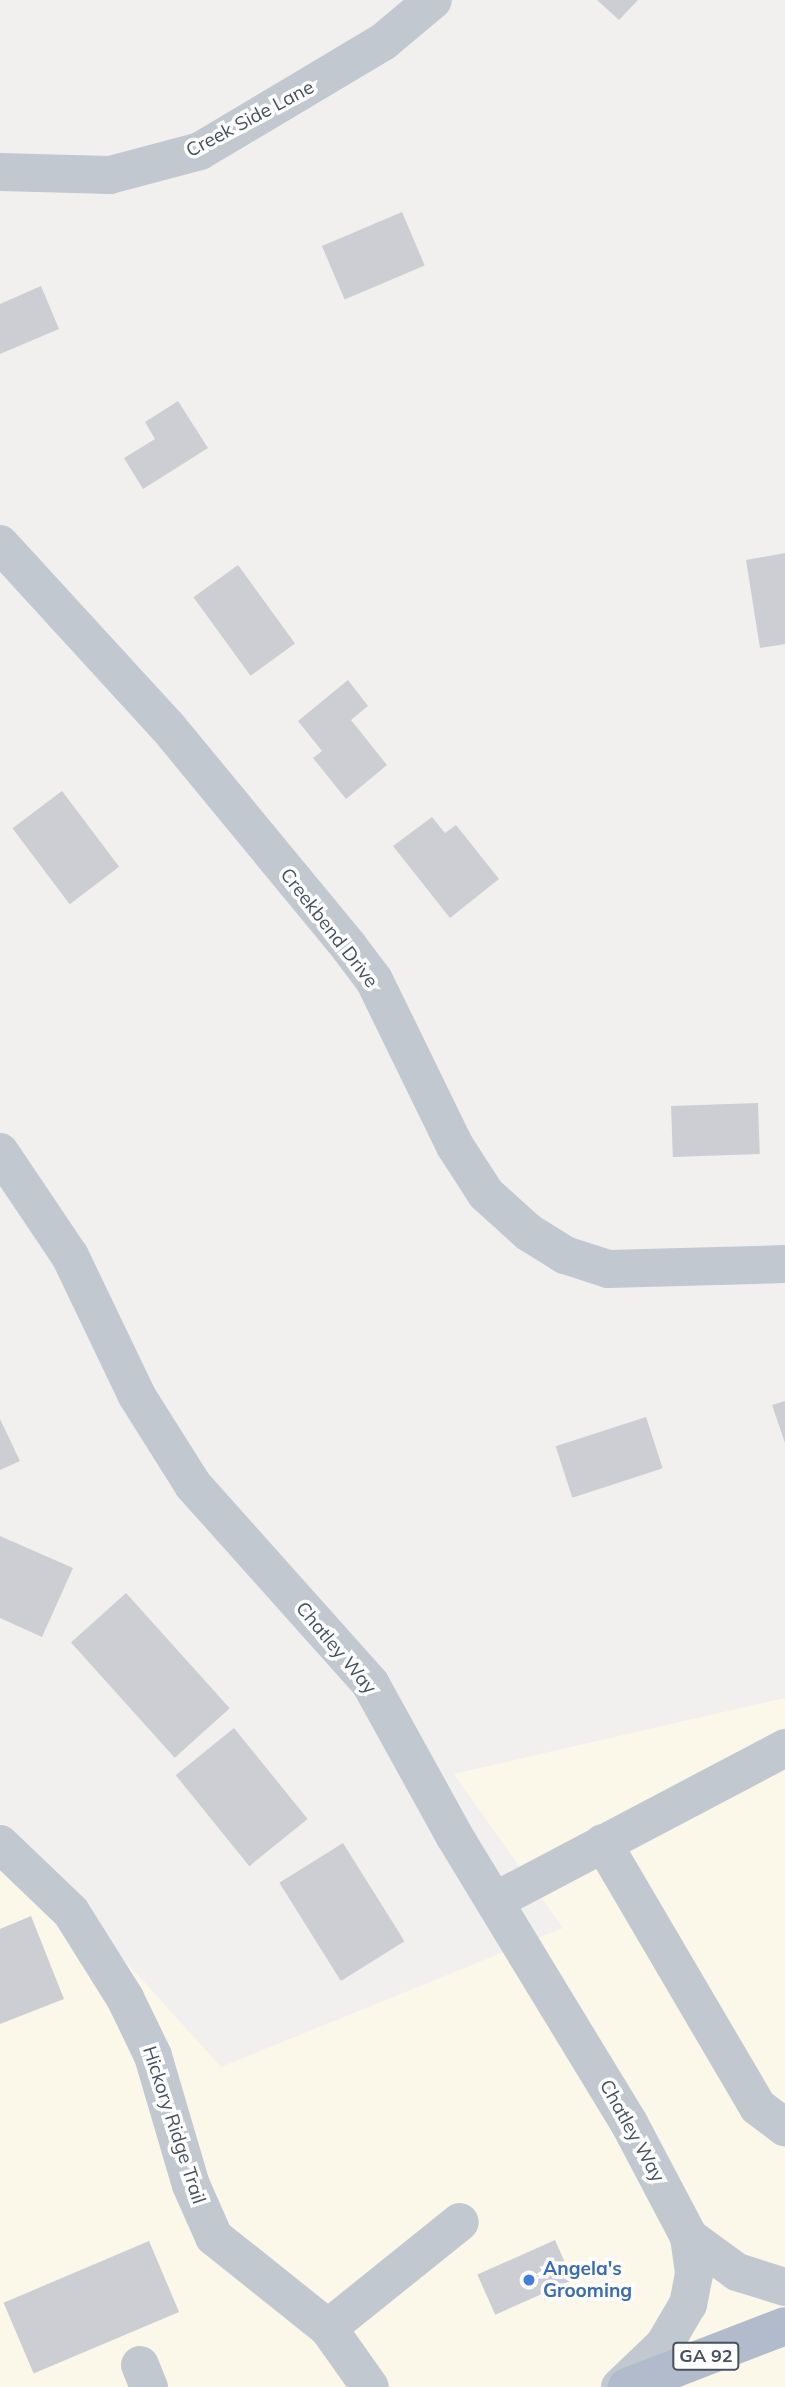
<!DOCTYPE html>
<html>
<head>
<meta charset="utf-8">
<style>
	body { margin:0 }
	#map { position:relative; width:785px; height:2387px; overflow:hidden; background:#f2f0ef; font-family:Mulish,sans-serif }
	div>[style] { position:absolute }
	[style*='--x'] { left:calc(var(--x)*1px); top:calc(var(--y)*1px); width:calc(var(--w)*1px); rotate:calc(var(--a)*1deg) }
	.commercial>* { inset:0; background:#fbf8ea }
	.building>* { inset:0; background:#ccced4; transform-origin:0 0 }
	.minor>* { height:38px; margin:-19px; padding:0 19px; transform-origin:19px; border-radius:19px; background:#c1c8d0 }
	.major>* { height:38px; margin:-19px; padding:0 19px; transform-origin:19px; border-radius:19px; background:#b1bbcc }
	.dots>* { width:19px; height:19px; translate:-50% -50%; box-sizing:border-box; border:4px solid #fff; border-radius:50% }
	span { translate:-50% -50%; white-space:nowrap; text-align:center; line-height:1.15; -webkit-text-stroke:7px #fff; paint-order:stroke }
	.shield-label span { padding:2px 5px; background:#fff; border:2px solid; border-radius:5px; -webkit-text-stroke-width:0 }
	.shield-label { font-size:18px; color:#48505c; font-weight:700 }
	.street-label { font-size:19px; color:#48505c }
	.shop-label { font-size:19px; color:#366cbe; font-weight:700 }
	.left { translate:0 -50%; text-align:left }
</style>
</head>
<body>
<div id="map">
	<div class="commercial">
		<i style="clip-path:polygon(785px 1698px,785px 2387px,0 2387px,0 1823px,221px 2067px,563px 1928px,454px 1774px)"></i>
	</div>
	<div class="building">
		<i style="clip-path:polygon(597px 0,638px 0,619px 20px)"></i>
		<i style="left:402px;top:212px;width:58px;height:87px;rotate:67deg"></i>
		<i style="clip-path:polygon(41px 286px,59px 329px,0 354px,0 304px)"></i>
		<i style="clip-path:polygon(178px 401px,208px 448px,143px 489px,124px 458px,155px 439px,145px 422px)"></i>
		<i style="clip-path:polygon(785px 553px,785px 644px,760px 648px,746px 560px)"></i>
		<i style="left:238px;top:565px;width:97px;height:55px;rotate:54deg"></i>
		<i style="clip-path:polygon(348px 680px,368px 706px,351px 720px,387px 765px,346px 799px,313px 758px,322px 751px,298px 721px)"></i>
		<i style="left:62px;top:791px;width:95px;height:62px;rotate:53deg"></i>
		<i style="clip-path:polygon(432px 817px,445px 833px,456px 825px,499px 879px,450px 918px,393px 846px)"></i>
		<i style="left:758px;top:1103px;width:51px;height:87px;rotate:88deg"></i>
		<i style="clip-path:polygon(785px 1401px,785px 1443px,772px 1405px)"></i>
		<i style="left:646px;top:1417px;width:54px;height:95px;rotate:72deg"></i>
		<i style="clip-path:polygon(0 1419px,20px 1461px,0 1470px)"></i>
		<i style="clip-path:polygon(0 1536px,73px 1568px,42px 1637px,0 1618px)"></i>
		<i style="left:126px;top:1593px;width:155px;height:74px;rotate:48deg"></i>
		<i style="left:234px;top:1728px;width:117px;height:75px;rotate:51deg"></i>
		<i style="left:343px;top:1843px;width:116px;height:75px;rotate:58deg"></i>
		<i style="clip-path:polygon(31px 1916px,64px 1999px,0 2024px,0 1929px)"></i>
		<i style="left:555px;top:2240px;width:44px;height:85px;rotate:66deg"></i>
		<i style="left:149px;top:2241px;width:77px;height:158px;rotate:67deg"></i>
	</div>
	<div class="minor">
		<i style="--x:0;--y:172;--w:110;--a:1.6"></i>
		<i style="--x:110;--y:175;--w:93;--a:-14.9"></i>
		<i style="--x:200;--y:151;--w:213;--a:-30.8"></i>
		<i style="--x:383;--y:42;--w:65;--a:-40"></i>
		<i style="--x:0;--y:544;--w:247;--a:47.5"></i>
		<i style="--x:167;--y:726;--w:286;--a:50.5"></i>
		<i style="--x:349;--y:947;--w:41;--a:52.9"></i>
		<i style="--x:374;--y:980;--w:185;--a:64"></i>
		<i style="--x:455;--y:1146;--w:57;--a:57.1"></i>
		<i style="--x:486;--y:1194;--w:57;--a:42.1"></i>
		<i style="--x:528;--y:1232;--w:44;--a:31.9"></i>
		<i style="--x:565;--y:1255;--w:45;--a:18"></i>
		<i style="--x:608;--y:1269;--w:177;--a:-1.6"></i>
		<i style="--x:0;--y:1152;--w:125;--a:56.1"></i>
		<i style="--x:70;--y:1256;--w:155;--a:64.4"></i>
		<i style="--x:137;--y:1396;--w:105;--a:57.8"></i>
		<i style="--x:193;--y:1485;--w:266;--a:48.2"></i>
		<i style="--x:370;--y:1683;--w:176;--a:61.1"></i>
		<i style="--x:455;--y:1837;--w:335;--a:58.7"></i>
		<i style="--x:629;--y:2123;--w:129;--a:62.2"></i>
		<i style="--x:689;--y:2237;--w:37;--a:82"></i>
		<i style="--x:694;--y:2274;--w:31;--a:101"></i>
		<i style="--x:688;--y:2304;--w:48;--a:120.3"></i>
		<i style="--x:664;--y:2345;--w:61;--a:136.3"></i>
		<i style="--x:603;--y:1843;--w:306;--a:59.6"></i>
		<i style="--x:758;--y:2107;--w:34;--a:37"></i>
		<i style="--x:0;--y:1844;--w:98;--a:43.8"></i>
		<i style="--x:71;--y:1912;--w:102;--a:57.9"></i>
		<i style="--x:125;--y:1998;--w:64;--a:64.2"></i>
		<i style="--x:153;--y:2056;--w:134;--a:73.6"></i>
		<i style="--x:191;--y:2185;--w:57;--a:66.1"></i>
		<i style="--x:214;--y:2237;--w:146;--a:38.6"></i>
		<i style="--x:328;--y:2328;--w:72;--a:54.6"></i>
		<i style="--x:495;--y:1901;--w:328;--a:-27.8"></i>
		<i style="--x:689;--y:2237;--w:59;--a:36.1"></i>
		<i style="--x:737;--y:2272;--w:50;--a:17.4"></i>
		<i style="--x:328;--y:2328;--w:169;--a:-38.8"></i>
		<i style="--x:140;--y:2365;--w:24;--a:68"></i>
	</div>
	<div class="major">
		<i style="--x:627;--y:2387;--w:169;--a:-21.1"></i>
	</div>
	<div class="dots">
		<i style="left:529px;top:2280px;background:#3f7fe0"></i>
	</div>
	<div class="shield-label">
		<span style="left:706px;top:2356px">GA 92</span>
	</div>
	<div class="street-label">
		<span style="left:250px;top:119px;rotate:-28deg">Creek Side Lane</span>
		<span style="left:329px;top:928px;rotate:52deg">Creekbend Drive</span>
		<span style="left:336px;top:1648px;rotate:50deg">Chatley Way</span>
		<span style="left:174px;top:2125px;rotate:72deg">Hickory Ridge Trail</span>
		<span style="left:632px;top:2131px;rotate:61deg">Chatley Way</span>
	</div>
	<div class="shop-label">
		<span class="left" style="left:543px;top:2280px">Angela's<br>Grooming</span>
	</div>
</div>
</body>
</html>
